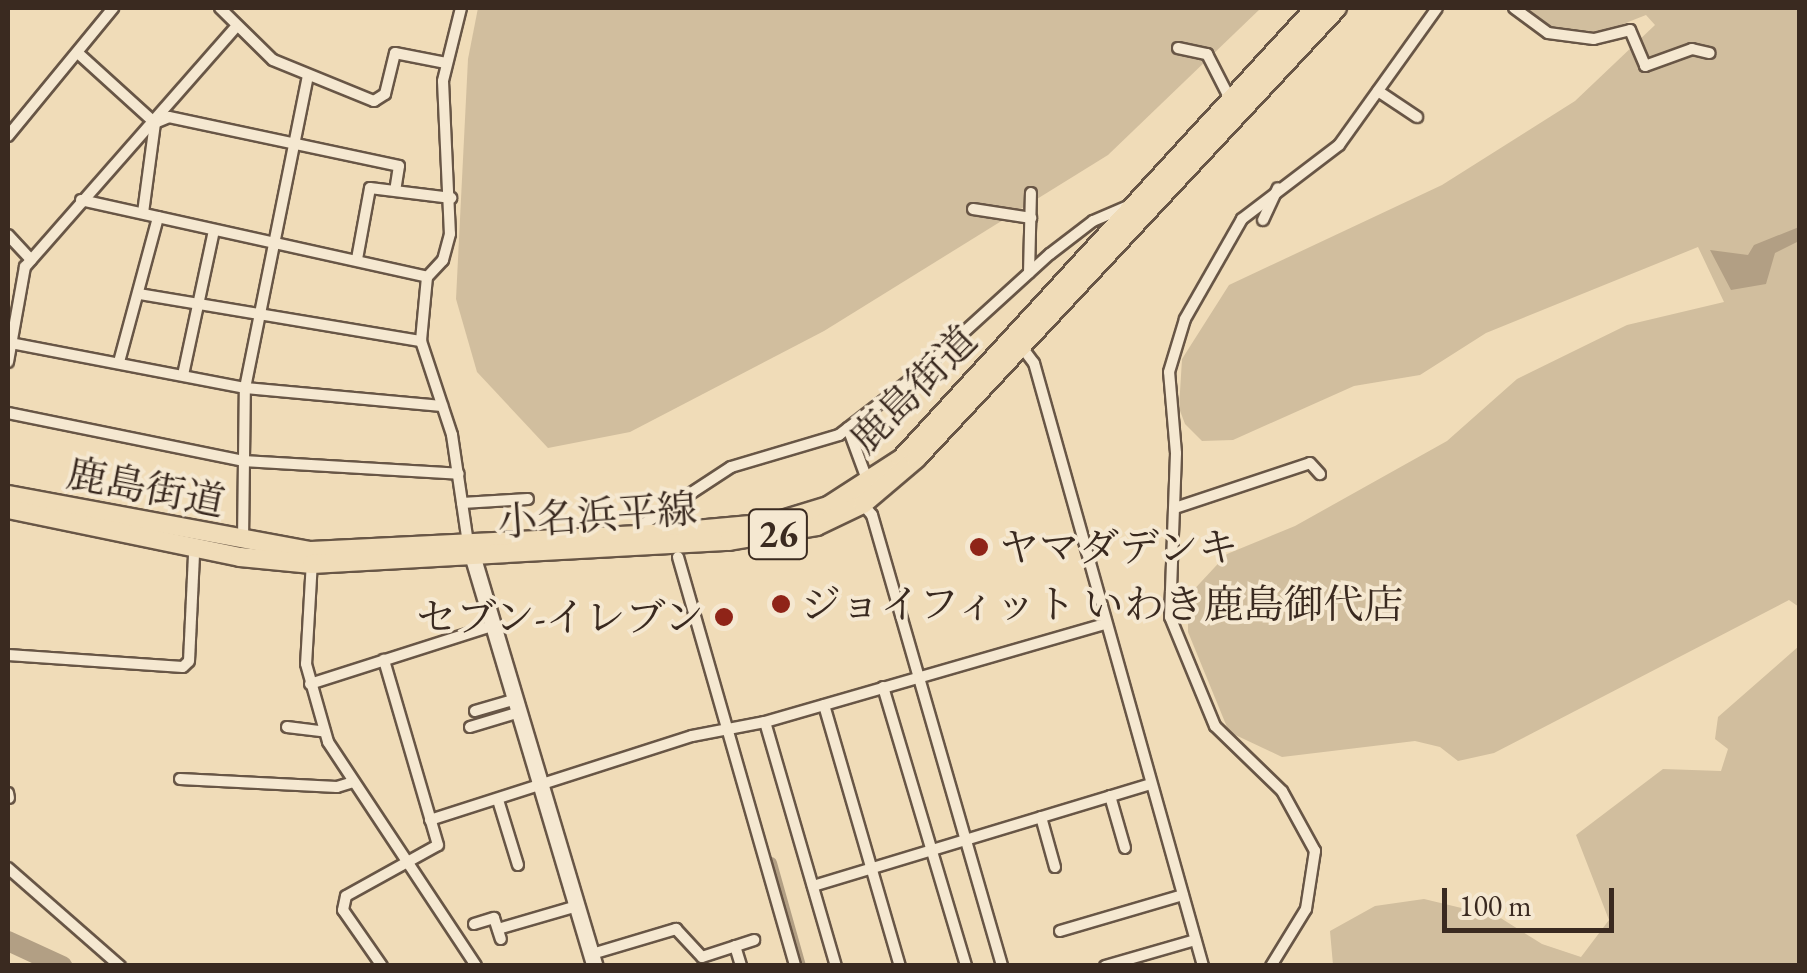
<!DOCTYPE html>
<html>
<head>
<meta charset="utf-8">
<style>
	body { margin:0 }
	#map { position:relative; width:1807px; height:973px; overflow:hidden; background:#f0dcb8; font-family:"EB Garamond","Noto Serif JP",serif }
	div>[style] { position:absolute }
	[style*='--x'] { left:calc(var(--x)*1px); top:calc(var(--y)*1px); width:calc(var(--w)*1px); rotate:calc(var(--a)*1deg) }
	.green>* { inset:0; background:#d1be9e }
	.water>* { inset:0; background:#b29f84 }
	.canal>* { height:12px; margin:-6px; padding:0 6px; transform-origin:6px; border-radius:6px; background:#b29f84 }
	.river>* { height:20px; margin:-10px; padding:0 10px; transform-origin:10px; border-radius:10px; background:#b29f84 }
	.roads { filter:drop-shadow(2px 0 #685646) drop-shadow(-2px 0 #685646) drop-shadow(0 2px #685646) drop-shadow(0 -2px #685646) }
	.street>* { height:10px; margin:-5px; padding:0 5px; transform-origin:5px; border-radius:5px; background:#f5e8d1 }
	.secondary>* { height:15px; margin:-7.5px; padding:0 7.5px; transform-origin:7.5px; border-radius:7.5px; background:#f5e8d1 }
	.primary>* { height:18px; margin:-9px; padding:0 9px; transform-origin:9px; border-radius:9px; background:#f0dcb8 }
	.dots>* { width:28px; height:28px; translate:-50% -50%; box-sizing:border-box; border:5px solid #f5e8d1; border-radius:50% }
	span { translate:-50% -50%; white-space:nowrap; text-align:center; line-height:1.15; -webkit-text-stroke:8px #f5e8d1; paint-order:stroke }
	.shield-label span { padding:2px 8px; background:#f5e8d1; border:2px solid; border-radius:8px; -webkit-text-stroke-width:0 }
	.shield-label { font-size:38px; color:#3a2a20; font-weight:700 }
	.street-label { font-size:40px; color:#3a2a20 }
	.poi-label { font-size:40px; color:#3a2a20 }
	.left { translate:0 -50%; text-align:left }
	.right { translate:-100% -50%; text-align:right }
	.frame { position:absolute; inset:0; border:10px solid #3a2a20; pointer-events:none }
	.scale { position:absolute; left:1442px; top:888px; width:172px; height:45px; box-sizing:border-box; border:5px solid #3a2a20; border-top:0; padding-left:12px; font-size:30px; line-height:35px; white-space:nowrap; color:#3a2a20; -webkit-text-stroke:8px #f5e8d1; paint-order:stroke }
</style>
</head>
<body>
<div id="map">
	<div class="green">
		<i style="clip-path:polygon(478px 8px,1261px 8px,1108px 155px,824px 331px,630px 432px,548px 448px,477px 372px,456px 299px,468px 59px)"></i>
		<i style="clip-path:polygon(1519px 8px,1799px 8px,1799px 607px,1789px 600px,1494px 753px,1458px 761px,1440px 747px,1415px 741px,1282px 757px,1229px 732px,1188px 632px,1188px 596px,1227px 554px,1295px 526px,1447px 441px,1517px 379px,1627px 325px,1724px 302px,1698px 247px,1486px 333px,1420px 375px,1354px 386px,1233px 440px,1202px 441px,1185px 424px,1179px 408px,1182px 359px,1229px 285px,1442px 185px,1575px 101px,1655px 25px,1646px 15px,1608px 30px,1553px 34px)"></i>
		<i style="clip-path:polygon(1799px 646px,1799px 965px,1333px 965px,1330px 931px,1375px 906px,1424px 899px,1499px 917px,1542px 944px,1581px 957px,1609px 920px,1576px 835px,1663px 769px,1721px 771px,1728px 749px,1715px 739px,1718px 717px)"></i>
	</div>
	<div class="water">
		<i style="clip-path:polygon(1799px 227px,1799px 241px,1775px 253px,1766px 284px,1731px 290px,1710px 250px,1748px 255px,1754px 245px)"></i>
	</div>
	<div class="canal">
		<i style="--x:771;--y:863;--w:107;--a:74.3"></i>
	</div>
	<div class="river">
		<i style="--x:8;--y:941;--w:60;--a:24.8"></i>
	</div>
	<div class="roads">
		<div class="street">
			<i style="--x:220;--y:8;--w:74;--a:44.5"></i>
			<i style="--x:273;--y:60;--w:109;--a:22.1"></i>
			<i style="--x:374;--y:101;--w:13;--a:-32"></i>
			<i style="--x:385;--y:94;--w:42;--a:-76.3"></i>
			<i style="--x:395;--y:53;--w:52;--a:11.1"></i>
			<i style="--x:461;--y:8;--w:75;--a:103.9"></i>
			<i style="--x:443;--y:81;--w:153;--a:87.4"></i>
			<i style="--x:450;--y:234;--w:27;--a:105"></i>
			<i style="--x:443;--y:260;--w:23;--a:133"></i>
			<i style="--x:427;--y:277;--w:64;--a:95.4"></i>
			<i style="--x:421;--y:341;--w:99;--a:71.7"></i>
			<i style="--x:452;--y:435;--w:110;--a:81.6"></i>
			<i style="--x:1514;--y:8;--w:42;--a:36.3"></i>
			<i style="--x:1548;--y:33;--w:46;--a:7.4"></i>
			<i style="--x:1594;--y:39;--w:37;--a:-14"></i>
			<i style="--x:1630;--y:30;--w:39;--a:67"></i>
			<i style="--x:1645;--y:66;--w:50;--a:-19.9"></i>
			<i style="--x:1692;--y:49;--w:18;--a:13"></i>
			<i style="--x:1178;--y:48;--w:30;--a:12"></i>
			<i style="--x:1207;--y:54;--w:51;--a:62.9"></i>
			<i style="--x:79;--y:54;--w:103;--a:42.2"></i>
			<i style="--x:1378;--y:91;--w:47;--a:33.7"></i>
			<i style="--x:8;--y:136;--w:166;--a:-50.6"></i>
			<i style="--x:81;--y:200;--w:354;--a:12.5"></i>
			<i style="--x:973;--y:209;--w:59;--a:8.8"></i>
			<i style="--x:143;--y:213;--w:91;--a:-82.4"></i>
			<i style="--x:155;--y:123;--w:15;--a:-23"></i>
			<i style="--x:169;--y:117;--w:235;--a:12"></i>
			<i style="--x:399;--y:166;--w:24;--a:99"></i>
			<i style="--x:1263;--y:220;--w:35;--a:-65"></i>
			<i style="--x:8;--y:235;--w:34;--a:47"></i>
			<i style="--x:357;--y:259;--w:72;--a:-79.6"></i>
			<i style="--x:370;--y:188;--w:82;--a:7"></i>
			<i style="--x:1029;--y:273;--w:80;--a:-88.6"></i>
			<i style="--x:139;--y:294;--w:286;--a:9.5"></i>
			<i style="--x:1018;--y:342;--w:26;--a:53"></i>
			<i style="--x:1034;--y:363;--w:626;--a:74.34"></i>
			<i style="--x:11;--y:343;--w:238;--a:10.9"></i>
			<i style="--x:245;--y:388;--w:198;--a:5.2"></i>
			<i style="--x:8;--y:362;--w:97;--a:-79.9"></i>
			<i style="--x:25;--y:267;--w:320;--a:-48.7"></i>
			<i style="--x:119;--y:362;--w:150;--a:-74.9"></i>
			<i style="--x:183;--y:375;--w:148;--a:-77.9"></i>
			<i style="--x:8;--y:413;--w:240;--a:11.5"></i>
			<i style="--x:243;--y:461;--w:216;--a:3.4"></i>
			<i style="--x:848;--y:428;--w:58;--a:69.7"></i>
			<i style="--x:861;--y:502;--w:17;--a:50"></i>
			<i style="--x:872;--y:515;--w:469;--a:73.9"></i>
			<i style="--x:462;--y:503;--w:66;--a:-3.5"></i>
			<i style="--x:1175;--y:508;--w:142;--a:-18.4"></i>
			<i style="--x:1310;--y:463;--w:15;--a:48"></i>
			<i style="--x:640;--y:535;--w:12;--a:-70"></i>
			<i style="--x:644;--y:524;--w:104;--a:-33.2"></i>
			<i style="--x:731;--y:467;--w:113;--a:-16.5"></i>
			<i style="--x:839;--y:435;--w:101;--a:-37.8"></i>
			<i style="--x:919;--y:373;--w:177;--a:-42.3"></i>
			<i style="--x:1050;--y:254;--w:54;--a:-37.5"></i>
			<i style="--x:1093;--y:221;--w:43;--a:-23"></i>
			<i style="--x:243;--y:541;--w:153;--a:-89.3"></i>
			<i style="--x:245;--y:388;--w:318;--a:-78.6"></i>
			<i style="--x:678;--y:557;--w:425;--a:74"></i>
			<i style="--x:312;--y:561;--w:103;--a:93.3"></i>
			<i style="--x:306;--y:664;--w:81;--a:74.2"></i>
			<i style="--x:328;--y:742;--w:268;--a:56.5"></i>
			<i style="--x:8;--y:655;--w:175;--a:3.9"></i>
			<i style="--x:183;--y:667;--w:8;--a:-45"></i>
			<i style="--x:189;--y:661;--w:106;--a:-87.3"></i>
			<i style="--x:310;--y:684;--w:194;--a:-17.7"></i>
			<i style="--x:883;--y:687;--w:291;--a:73.4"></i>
			<i style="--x:824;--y:705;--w:272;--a:73.8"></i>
			<i style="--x:475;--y:711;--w:43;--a:-16.3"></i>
			<i style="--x:765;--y:722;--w:254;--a:73.8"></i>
			<i style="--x:287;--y:727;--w:38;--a:7"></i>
			<i style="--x:470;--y:727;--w:52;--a:-16.7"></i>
			<i style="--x:180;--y:779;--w:157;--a:2.9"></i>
			<i style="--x:337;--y:787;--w:17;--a:-17"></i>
			<i style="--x:8;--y:793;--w:5;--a:79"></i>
			<i style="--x:1110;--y:796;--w:54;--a:73.9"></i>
			<i style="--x:498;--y:800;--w:68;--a:72.9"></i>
			<i style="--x:1041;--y:817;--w:52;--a:74.4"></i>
			<i style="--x:430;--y:820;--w:275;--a:-17.8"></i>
			<i style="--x:692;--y:736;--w:74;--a:-10.9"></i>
			<i style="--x:765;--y:722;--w:354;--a:-16.1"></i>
			<i style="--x:8;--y:868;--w:149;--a:41.2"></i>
			<i style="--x:813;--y:886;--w:353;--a:-16.8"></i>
			<i style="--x:474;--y:924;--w:21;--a:-17"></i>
			<i style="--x:494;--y:918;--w:22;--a:72"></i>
			<i style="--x:498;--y:929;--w:82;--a:-16.2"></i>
			<i style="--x:1060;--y:931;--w:128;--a:-16.3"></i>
			<i style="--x:735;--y:946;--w:21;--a:73"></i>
			<i style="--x:592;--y:954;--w:88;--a:-16.6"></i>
			<i style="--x:676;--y:929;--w:38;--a:47"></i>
			<i style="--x:702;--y:957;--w:55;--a:-18.1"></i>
			<i style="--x:382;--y:966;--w:68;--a:-124.9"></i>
			<i style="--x:343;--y:910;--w:14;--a:-78"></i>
			<i style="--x:346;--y:896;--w:105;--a:-29"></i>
			<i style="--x:438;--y:845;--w:193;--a:-106.3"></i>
			<i style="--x:1105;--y:966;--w:94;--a:-16.1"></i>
			<i style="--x:1271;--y:966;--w:67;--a:-58.4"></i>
			<i style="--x:1306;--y:909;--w:59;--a:-81.2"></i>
			<i style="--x:1315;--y:851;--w:68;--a:-118.8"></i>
			<i style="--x:1282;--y:791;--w:93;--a:-135.9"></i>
			<i style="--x:1215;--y:726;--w:118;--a:-112.4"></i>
			<i style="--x:1170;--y:617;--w:164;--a:-87.9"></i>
			<i style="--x:1176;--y:453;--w:81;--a:-94.9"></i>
			<i style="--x:1169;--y:372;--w:55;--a:-73.2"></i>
			<i style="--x:1185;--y:319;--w:115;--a:-60.3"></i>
			<i style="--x:1242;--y:219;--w:122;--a:-37.3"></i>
			<i style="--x:1339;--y:145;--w:168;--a:-54.4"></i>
		</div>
		<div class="secondary">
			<i style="--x:470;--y:548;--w:436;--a:73.4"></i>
		</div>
		<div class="primary">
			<i style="--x:8;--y:495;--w:308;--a:10.5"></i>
			<i style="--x:311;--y:551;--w:329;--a:-2.8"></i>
			<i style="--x:640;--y:535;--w:133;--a:-5.2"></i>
			<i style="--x:772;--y:523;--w:59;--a:-16.9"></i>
			<i style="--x:828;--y:506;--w:87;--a:-32.8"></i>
			<i style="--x:901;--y:459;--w:612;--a:-47.45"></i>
			<i style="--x:8;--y:509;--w:237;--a:11.7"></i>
			<i style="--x:240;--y:557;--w:72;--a:5.6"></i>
			<i style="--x:312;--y:564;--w:418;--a:-3.2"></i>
			<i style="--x:729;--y:541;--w:89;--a:-9.7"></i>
			<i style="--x:817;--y:526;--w:51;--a:-25.6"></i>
			<i style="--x:863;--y:504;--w:70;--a:-40.3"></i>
			<i style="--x:916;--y:459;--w:617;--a:-46.97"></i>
		</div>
	</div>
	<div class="dots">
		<i style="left:979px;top:547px;background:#8f2418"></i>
		<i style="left:781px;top:604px;background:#8f2418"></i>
		<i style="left:724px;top:617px;background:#8f2418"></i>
	</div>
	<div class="shield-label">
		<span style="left:778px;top:534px">26</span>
	</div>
	<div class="street-label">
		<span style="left:913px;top:389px;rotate:-45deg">鹿島街道</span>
		<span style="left:146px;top:487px;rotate:11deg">鹿島街道</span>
		<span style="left:597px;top:515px;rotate:-4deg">小名浜平線</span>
	</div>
	<div class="poi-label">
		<span class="left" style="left:999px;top:547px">ヤマダデンキ</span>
		<span class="left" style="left:801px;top:604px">ジョイフィット いわき鹿島御代店</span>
		<span class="right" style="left:704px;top:617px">セブン-イレブン</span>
	</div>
	<div class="frame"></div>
	<div class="scale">100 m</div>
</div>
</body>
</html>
